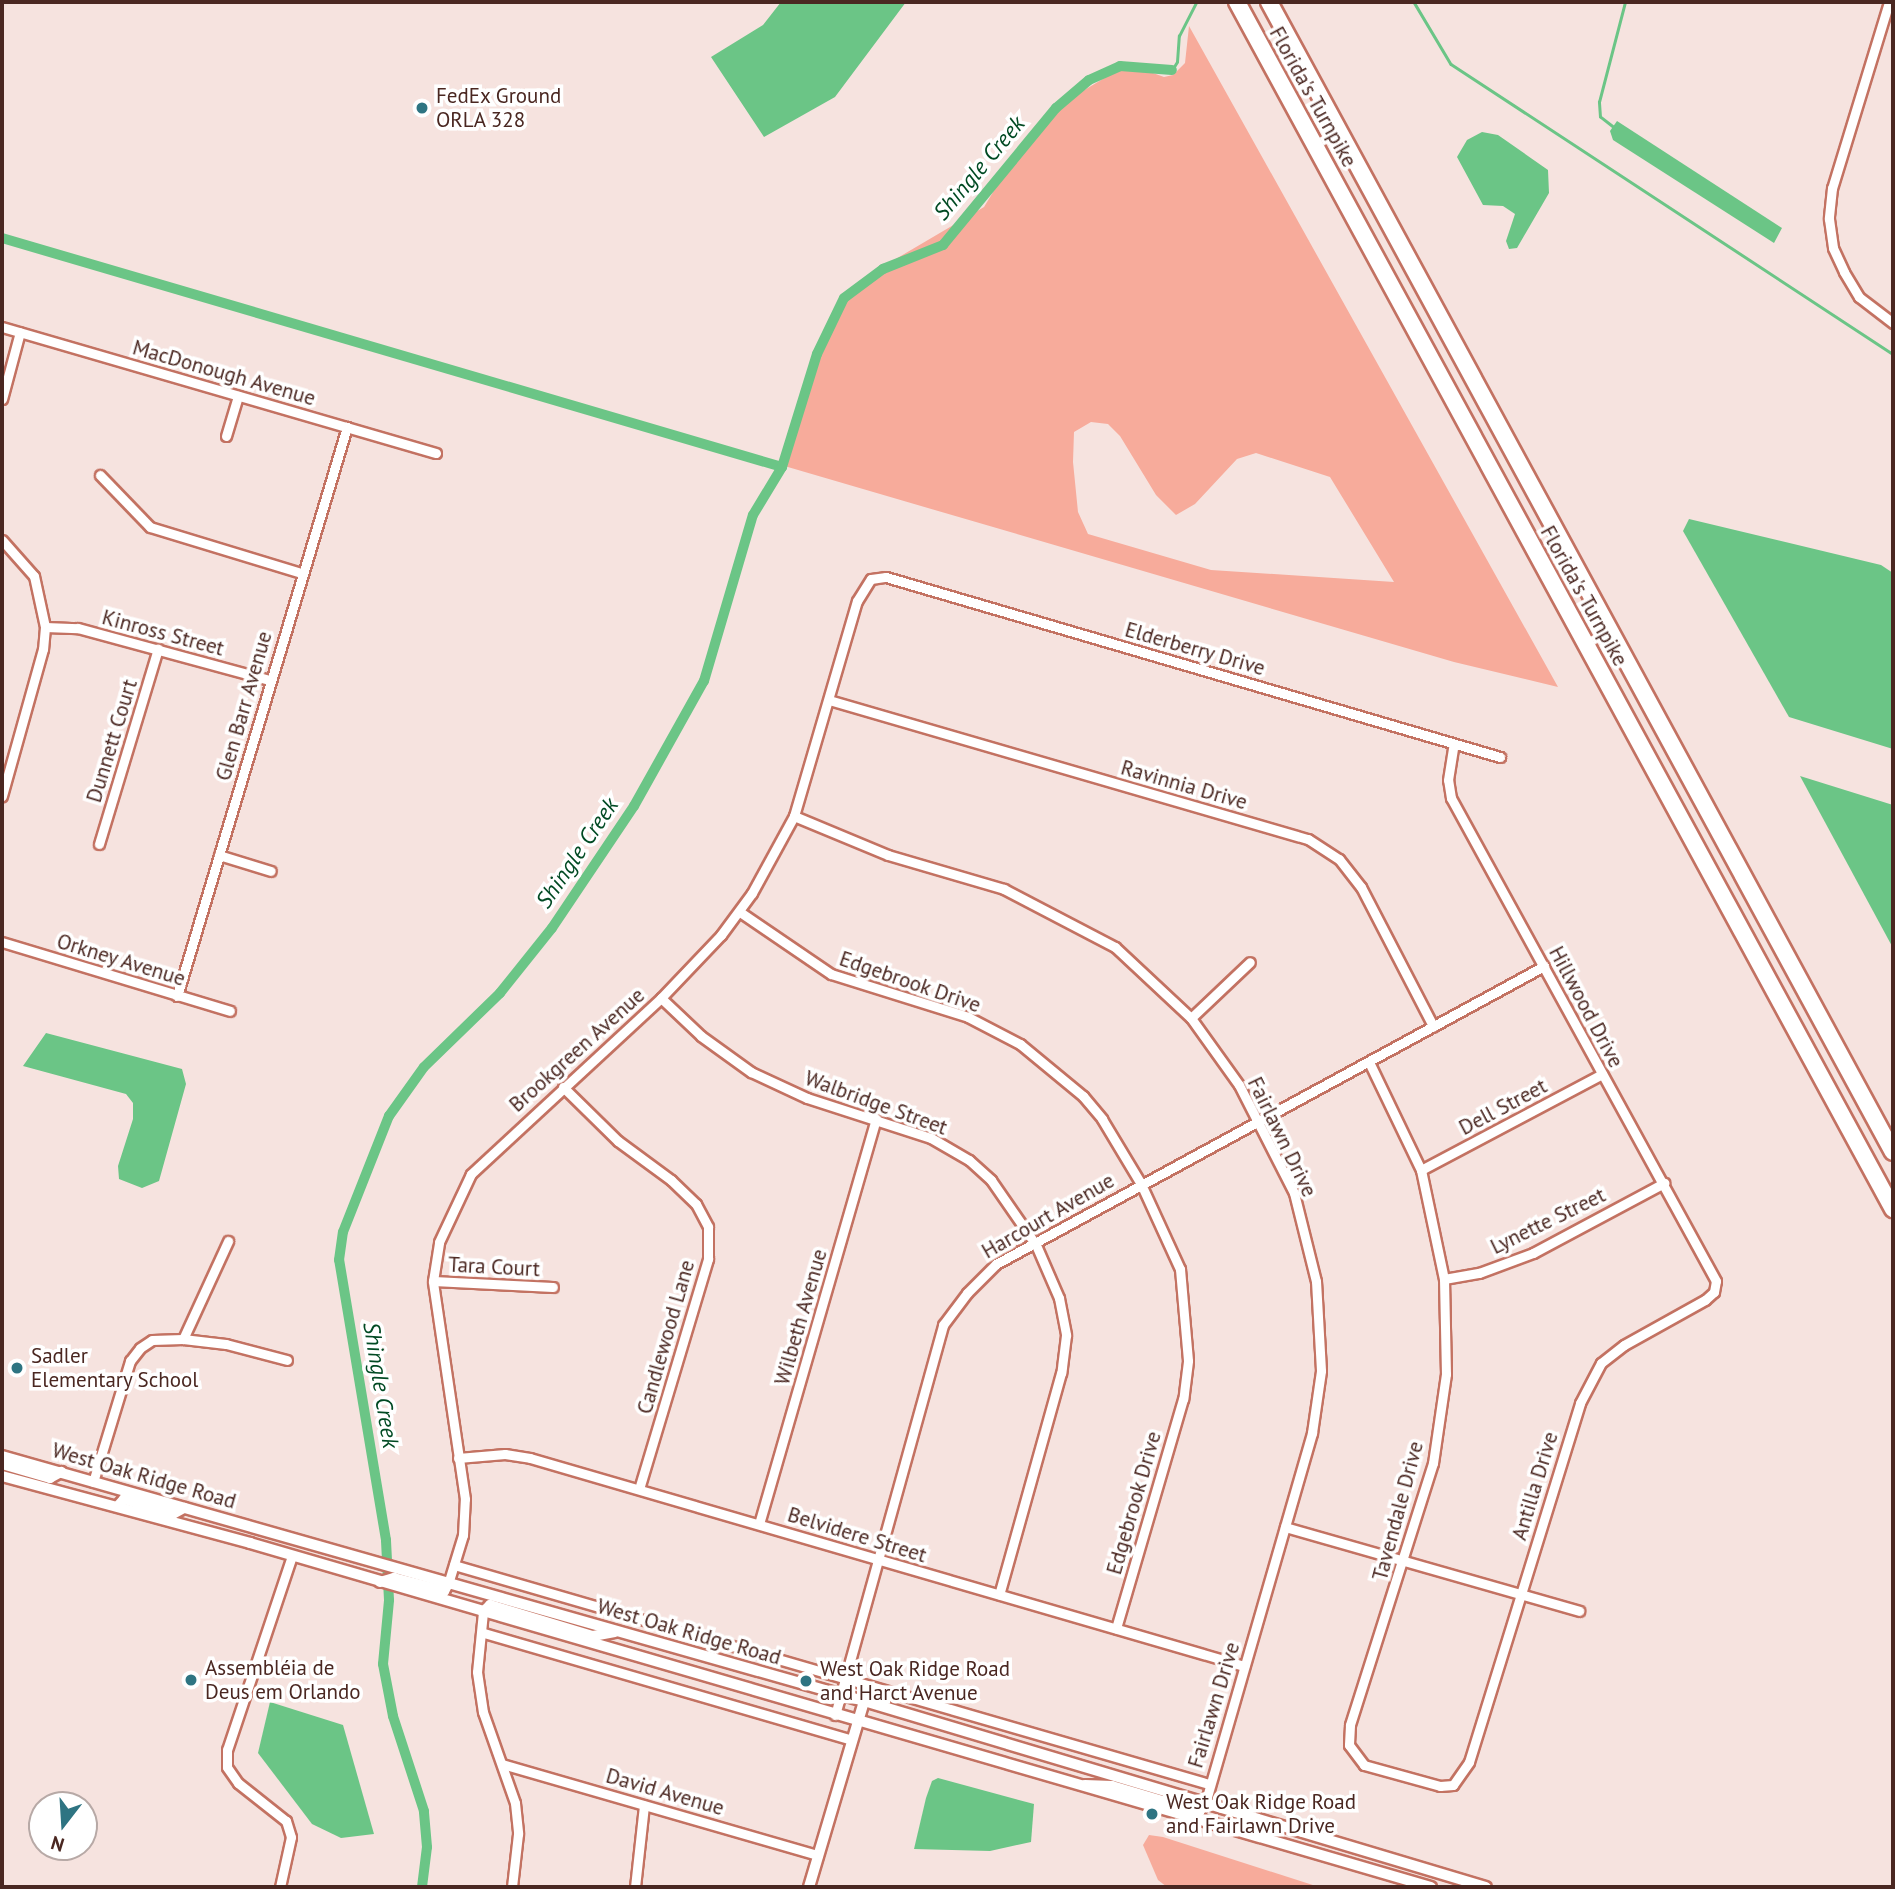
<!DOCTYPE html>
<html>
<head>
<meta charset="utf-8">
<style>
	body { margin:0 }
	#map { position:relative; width:1895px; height:1889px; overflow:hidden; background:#f6e3df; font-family:"PT Sans",sans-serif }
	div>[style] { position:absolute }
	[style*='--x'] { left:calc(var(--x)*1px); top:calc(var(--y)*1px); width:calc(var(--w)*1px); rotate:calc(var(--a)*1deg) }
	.green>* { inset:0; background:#f7ab9b }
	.water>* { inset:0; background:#6bc586 }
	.stream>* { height:2.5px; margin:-1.25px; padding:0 1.25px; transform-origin:1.25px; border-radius:1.25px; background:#6bc586 }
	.canal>* { height:10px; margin:-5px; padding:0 5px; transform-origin:5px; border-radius:5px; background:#6bc586 }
	.roads { filter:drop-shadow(2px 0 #c37262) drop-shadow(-2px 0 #c37262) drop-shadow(0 2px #c37262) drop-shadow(0 -2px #c37262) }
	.minor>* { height:9px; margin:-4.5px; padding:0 4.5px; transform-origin:4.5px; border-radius:4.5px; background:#fff }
	.tertiary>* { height:10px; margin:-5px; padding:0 5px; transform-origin:5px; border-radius:5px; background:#fff }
	.motorway>* { height:16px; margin:-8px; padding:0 8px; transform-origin:8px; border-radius:8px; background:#fff }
	.dots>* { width:19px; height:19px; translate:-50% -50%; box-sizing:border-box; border:4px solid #fff; border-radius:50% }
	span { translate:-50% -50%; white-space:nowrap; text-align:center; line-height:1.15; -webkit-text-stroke:7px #fff; paint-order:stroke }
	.poi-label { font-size:21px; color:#4a2721 }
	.left { translate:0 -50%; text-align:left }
	.street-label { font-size:21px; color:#4a2721 }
	.water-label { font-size:23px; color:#014a23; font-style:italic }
	.frame { position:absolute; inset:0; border:4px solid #4a2721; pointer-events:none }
	.north { position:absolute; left:28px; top:1791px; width:70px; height:70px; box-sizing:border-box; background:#fff; border:2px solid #b7a9a6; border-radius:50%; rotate:197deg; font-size:19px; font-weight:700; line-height:28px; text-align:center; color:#4a2721 }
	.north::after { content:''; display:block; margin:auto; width:24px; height:32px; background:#2e7482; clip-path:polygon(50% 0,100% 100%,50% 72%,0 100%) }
</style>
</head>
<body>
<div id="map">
	<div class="green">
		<i style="clip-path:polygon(evenodd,1189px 26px,1558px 687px,1454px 662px,781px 465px,825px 334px,847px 296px,877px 270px,984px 207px,1021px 146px,1071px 98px,1128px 64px,1164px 77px,1173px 75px,1185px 63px,1189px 26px,1091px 422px,1108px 424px,1120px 436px,1156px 495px,1176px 515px,1195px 504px,1237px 459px,1256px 453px,1330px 477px,1394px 582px,1211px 570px,1088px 534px,1078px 512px,1073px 462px,1074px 432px,1091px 422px)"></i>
		<i style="clip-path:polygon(1149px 1835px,1163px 1837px,1319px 1887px,1167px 1887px,1158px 1880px,1143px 1845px)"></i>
	</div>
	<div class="water">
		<i style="clip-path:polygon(781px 2px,906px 2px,835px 97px,764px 137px,711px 57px,763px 25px)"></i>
		<i style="clip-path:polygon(1617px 121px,1782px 228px,1774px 243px,1613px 140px,1610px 131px)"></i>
		<i style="clip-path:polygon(1482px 132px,1498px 135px,1548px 170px,1549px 193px,1517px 248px,1509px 249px,1506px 241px,1515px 214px,1503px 206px,1483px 205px,1457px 157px,1467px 140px)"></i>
		<i style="clip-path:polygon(1689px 519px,1881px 565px,1893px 573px,1893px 749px,1789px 717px,1683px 531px)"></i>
		<i style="clip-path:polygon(1800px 776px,1893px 805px,1893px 948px)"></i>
		<i style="clip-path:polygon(46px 1033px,182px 1069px,186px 1084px,159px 1181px,142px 1188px,119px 1179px,118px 1166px,133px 1119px,133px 1103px,126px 1094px,23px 1066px)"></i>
		<i style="clip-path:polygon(270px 1702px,343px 1725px,374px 1834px,341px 1838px,312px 1824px,258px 1753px)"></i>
		<i style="clip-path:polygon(938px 1778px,1034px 1804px,1031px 1842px,990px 1851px,914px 1849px,926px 1798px,932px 1781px)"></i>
	</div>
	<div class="stream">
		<i style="--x:1414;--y:2;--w:72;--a:59.2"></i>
		<i style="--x:1451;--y:64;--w:529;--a:33.27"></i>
		<i style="--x:1172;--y:70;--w:9;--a:-58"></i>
		<i style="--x:1177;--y:62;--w:26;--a:-86"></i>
		<i style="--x:1179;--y:36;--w:38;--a:-63"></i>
		<i style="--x:1613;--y:127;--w:16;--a:-142"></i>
		<i style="--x:1600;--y:117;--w:15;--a:-94"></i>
		<i style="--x:1599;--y:102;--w:103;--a:-75.4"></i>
	</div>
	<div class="canal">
		<i style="--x:2;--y:238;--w:813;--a:16.36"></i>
		<i style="--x:422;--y:1887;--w:40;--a:-82.9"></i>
		<i style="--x:427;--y:1847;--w:36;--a:-95"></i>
		<i style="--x:424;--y:1811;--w:100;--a:-108.1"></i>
		<i style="--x:393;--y:1716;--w:53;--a:-100.9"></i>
		<i style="--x:383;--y:1664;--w:64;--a:-84.6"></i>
		<i style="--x:389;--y:1600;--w:60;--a:-92.9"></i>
		<i style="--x:386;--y:1540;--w:284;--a:-99.5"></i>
		<i style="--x:339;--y:1260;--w:28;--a:-82"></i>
		<i style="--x:343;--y:1232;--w:125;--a:-68.4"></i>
		<i style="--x:389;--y:1116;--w:60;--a:-54.5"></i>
		<i style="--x:424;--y:1067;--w:106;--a:-44.2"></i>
		<i style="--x:500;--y:993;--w:83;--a:-51.3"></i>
		<i style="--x:552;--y:928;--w:147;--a:-56.1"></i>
		<i style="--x:634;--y:806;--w:143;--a:-60.8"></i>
		<i style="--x:704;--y:681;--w:173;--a:-73.6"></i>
		<i style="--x:753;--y:515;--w:56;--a:-58.9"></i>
		<i style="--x:782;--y:467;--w:118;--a:-72.8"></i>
		<i style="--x:817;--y:354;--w:62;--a:-64.3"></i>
		<i style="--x:844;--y:298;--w:49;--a:-36.6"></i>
		<i style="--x:883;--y:269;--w:65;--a:-21.8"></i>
		<i style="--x:943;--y:245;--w:178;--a:-50.5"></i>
		<i style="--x:1056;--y:108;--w:43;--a:-40.3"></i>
		<i style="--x:1089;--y:80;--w:34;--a:-24"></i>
		<i style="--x:1120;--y:66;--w:52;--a:4.4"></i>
	</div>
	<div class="roads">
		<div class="minor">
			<i style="--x:1889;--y:2;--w:195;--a:107"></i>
			<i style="--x:1832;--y:188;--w:31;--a:96"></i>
			<i style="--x:1829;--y:219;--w:29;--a:82"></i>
			<i style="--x:1833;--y:248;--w:26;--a:65"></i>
			<i style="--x:1844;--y:272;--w:29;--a:59"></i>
			<i style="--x:1859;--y:297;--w:43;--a:37.4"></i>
			<i style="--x:2;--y:327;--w:452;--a:16.2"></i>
			<i style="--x:2;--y:399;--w:69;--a:-75"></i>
			<i style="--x:226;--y:436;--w:42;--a:-73.3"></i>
			<i style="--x:100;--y:475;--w:72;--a:46.1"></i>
			<i style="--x:150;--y:527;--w:158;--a:16.9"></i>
			<i style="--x:2;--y:540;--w:48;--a:48.4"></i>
			<i style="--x:34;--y:576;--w:52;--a:77.8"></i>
			<i style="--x:45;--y:627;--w:22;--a:95"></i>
			<i style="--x:43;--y:649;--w:153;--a:105.6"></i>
			<i style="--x:45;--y:627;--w:33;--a:2"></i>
			<i style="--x:78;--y:628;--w:199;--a:15.2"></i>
			<i style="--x:829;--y:700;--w:499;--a:16.2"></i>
			<i style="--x:1308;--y:839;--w:37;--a:33"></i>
			<i style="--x:1339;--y:859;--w:36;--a:52"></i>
			<i style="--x:1361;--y:887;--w:157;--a:62.6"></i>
			<i style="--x:794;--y:816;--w:102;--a:22.5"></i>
			<i style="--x:888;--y:855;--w:121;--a:16.3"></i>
			<i style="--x:1004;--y:889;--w:125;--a:27.6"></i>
			<i style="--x:1115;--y:947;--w:104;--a:43.1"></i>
			<i style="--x:1191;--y:1018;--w:82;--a:54.4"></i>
			<i style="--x:1239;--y:1085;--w:121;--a:63"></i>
			<i style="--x:1294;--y:1193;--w:91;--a:76"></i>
			<i style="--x:1316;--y:1281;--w:90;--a:86.8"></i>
			<i style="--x:1321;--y:1371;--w:63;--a:98.3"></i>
			<i style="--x:1312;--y:1433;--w:385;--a:106.1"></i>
			<i style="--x:99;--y:844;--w:204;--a:-73.2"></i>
			<i style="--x:219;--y:855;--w:54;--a:17.1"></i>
			<i style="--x:740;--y:912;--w:110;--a:34.3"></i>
			<i style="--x:831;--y:974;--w:144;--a:17.4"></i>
			<i style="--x:968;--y:1017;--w:59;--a:27.4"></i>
			<i style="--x:1020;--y:1044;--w:82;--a:39.5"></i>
			<i style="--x:1083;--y:1096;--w:30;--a:50"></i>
			<i style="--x:1102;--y:1119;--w:76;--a:59"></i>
			<i style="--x:1141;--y:1184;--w:94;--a:65.4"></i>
			<i style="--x:1180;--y:1269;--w:92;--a:85"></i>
			<i style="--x:1188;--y:1361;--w:38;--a:97"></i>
			<i style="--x:1183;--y:1399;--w:239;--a:106.3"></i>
			<i style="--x:2;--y:942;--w:238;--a:16.8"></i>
			<i style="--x:177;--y:996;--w:594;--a:-73.37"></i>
			<i style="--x:661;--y:998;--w:55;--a:43.5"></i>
			<i style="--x:701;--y:1036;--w:62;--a:35.8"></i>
			<i style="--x:751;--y:1072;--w:62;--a:24.9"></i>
			<i style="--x:807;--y:1098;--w:130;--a:17.9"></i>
			<i style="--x:931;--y:1138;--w:44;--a:30.1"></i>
			<i style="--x:969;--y:1160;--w:30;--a:42"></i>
			<i style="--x:991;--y:1180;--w:79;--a:55.3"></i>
			<i style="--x:1036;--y:1245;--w:58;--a:66.5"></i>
			<i style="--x:1059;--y:1298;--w:38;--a:79"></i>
			<i style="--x:1066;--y:1335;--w:38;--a:97"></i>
			<i style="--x:1061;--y:1373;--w:230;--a:105.6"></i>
			<i style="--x:1191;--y:1018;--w:81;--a:-43.5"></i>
			<i style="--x:1369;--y:1062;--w:120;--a:64.3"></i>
			<i style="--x:1421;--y:1170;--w:111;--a:78.1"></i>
			<i style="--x:1444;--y:1279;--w:95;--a:88.8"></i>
			<i style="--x:1446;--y:1374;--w:90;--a:98.3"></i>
			<i style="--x:1433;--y:1463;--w:275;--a:107.6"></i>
			<i style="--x:1350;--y:1725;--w:20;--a:93"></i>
			<i style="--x:1349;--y:1745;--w:25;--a:53"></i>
			<i style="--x:1364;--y:1765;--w:79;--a:15.4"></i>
			<i style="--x:1440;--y:1786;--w:13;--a:-4"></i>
			<i style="--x:1453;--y:1785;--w:28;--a:-55"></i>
			<i style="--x:1469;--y:1762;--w:376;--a:-72.8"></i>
			<i style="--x:1580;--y:1403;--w:45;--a:-62.3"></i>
			<i style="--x:1601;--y:1363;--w:29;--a:-38"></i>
			<i style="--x:1624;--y:1345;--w:93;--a:-29.1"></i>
			<i style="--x:1705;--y:1300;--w:12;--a:-42"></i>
			<i style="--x:1714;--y:1292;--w:11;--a:-80"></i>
			<i style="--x:1716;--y:1281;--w:551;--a:-118.75"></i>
			<i style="--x:1451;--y:798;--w:18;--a:-99"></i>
			<i style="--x:1448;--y:780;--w:36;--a:-81"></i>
			<i style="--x:563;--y:1087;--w:77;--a:44.5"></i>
			<i style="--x:618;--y:1141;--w:66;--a:36.3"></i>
			<i style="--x:671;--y:1180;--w:35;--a:44"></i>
			<i style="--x:696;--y:1204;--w:26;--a:62"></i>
			<i style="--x:708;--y:1227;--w:32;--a:90"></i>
			<i style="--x:708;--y:1259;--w:240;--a:106.7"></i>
			<i style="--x:1421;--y:1170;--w:205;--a:-27.9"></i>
			<i style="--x:1444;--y:1279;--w:36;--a:-10"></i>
			<i style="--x:1479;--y:1273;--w:58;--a:-20.3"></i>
			<i style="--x:1533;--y:1253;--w:149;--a:-28.1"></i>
			<i style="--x:433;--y:1281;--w:120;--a:2.9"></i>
			<i style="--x:183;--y:1339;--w:108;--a:-65.3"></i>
			<i style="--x:458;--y:1458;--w:47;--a:-4.9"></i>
			<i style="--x:505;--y:1454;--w:25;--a:9"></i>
			<i style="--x:530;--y:1458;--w:744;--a:16.24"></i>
			<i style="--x:93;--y:1482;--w:127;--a:-73"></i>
			<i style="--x:130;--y:1361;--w:16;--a:-52"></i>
			<i style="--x:140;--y:1348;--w:14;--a:-34"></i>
			<i style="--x:152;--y:1340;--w:31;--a:-2"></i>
			<i style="--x:183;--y:1339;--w:43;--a:6.6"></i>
			<i style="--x:226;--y:1344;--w:63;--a:14.7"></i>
			<i style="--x:759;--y:1524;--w:422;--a:-73.9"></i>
			<i style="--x:1285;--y:1527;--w:306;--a:15.9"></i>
			<i style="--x:454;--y:1565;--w:786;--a:16.18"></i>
			<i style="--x:448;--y:1584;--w:51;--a:-73"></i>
			<i style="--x:463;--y:1535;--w:36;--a:-87"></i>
			<i style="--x:465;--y:1499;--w:220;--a:-98.4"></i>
			<i style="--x:433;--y:1281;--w:39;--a:-81"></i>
			<i style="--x:439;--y:1242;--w:75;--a:-64.8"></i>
			<i style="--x:471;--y:1174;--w:259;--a:-42.8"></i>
			<i style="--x:661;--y:998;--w:87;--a:-46.4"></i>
			<i style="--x:721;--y:935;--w:52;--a:-53.6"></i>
			<i style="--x:752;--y:893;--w:88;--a:-61.4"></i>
			<i style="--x:794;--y:816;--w:224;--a:-73.7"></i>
			<i style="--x:857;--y:601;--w:26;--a:-58"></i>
			<i style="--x:871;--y:579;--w:15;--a:-8"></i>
			<i style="--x:886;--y:577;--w:640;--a:16.34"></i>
			<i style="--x:483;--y:1612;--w:60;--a:95.7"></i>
			<i style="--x:477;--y:1672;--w:40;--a:81.5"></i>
			<i style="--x:483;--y:1712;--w:96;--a:70.6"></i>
			<i style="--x:515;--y:1803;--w:31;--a:84"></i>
			<i style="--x:518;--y:1834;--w:53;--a:96.5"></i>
			<i style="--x:484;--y:1633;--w:383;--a:16.2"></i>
			<i style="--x:835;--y:1715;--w:405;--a:-74.5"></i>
			<i style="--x:943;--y:1325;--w:40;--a:-53"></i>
			<i style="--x:967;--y:1293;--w:41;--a:-45"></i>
			<i style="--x:996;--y:1264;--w:624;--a:-28.54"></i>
			<i style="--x:502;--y:1764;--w:329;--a:16.1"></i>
			<i style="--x:280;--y:1887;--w:51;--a:-77.6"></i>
			<i style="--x:291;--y:1837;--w:17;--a:-107"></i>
			<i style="--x:286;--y:1821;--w:61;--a:-141.6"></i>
			<i style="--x:238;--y:1783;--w:19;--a:-125"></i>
			<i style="--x:227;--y:1767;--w:17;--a:-90"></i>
			<i style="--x:227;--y:1750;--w:205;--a:-71.5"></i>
			<i style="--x:635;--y:1887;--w:82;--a:-83.7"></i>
		</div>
		<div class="tertiary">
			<i style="--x:2;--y:1456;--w:896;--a:15.87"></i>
			<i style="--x:864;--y:1701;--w:649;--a:16.65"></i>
			<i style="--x:2;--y:1464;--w:50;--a:16.3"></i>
			<i style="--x:50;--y:1478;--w:13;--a:-29"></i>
			<i style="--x:2;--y:1476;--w:257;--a:15.1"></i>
			<i style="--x:250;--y:1543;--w:1230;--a:16.24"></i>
			<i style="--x:118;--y:1506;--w:9;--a:-49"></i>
			<i style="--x:124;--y:1499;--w:51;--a:17"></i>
			<i style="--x:173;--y:1514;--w:13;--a:-29"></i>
			<i style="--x:380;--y:1582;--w:15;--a:-16"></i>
			<i style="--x:394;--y:1578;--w:52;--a:14.6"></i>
			<i style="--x:444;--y:1591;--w:8;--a:-60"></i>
			<i style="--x:483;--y:1612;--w:10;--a:-45"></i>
			<i style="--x:490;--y:1605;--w:108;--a:16.8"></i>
			<i style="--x:593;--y:1636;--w:22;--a:-10"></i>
			<i style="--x:1085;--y:1785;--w:27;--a:2"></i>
			<i style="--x:1112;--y:1786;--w:91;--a:16.6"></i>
			<i style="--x:1199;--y:1812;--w:11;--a:-56"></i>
			<i style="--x:809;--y:1887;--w:194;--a:-73.5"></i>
		</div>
		<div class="motorway">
			<i style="--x:1237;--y:2;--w:1374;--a:61.48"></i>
			<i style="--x:1269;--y:2;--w:1308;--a:61.52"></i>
		</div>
	</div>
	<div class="dots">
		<i style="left:422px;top:108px;background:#2e7482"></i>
		<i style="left:17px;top:1368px;background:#2e7482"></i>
		<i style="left:191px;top:1680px;background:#2e7482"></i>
		<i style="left:806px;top:1681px;background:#2e7482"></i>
		<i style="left:1152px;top:1814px;background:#2e7482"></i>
	</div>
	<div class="poi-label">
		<span class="left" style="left:436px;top:108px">FedEx Ground<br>ORLA 328</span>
		<span class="left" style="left:31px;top:1368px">Sadler<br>Elementary School</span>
		<span class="left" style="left:205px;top:1680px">Assembléia de<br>Deus em Orlando</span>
		<span class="left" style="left:820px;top:1681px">West Oak Ridge Road<br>and Harct Avenue</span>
		<span class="left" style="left:1166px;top:1814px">West Oak Ridge Road<br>and Fairlawn Drive</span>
	</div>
	<div class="street-label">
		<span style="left:1313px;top:97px;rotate:61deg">Florida's Turnpike</span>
		<span style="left:224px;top:373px;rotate:16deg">MacDonough Avenue</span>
		<span style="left:1584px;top:596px;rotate:61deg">Florida's Turnpike</span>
		<span style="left:163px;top:633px;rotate:15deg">Kinross Street</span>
		<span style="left:1195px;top:649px;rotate:16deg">Elderberry Drive</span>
		<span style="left:244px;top:706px;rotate:-74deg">Glen Barr Avenue</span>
		<span style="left:112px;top:741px;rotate:-73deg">Dunnett Court</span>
		<span style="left:1184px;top:785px;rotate:16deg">Ravinnia Drive</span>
		<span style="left:121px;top:960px;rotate:17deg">Orkney Avenue</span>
		<span style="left:910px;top:982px;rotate:19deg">Edgebrook Drive</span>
		<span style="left:1586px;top:1007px;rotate:62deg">Hillwood Drive</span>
		<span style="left:577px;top:1050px;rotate:-42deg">Brookgreen Avenue</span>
		<span style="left:876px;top:1103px;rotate:20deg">Walbridge Street</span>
		<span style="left:1503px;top:1107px;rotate:-28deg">Dell Street</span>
		<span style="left:1282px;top:1137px;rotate:64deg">Fairlawn Drive</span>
		<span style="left:1048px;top:1216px;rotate:-30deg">Harcourt Avenue</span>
		<span style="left:1548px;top:1221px;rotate:-26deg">Lynette Street</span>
		<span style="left:494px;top:1267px;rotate:3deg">Tara Court</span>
		<span style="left:801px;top:1317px;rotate:-74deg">Wilbeth Avenue</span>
		<span style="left:666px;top:1337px;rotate:-74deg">Candlewood Lane</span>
		<span style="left:144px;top:1476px;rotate:16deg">West Oak Ridge Road</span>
		<span style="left:1535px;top:1486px;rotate:-73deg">Antilla Drive</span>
		<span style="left:1134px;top:1503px;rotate:-74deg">Edgebrook Drive</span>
		<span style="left:1398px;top:1511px;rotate:-75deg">Tavendale Drive</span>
		<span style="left:857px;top:1535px;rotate:17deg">Belvidere Street</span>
		<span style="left:689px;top:1632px;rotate:16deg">West Oak Ridge Road</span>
		<span style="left:1214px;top:1705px;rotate:-73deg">Fairlawn Drive</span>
		<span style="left:665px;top:1792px;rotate:16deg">David Avenue</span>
	</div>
	<div class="water-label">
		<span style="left:979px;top:168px;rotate:-50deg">Shingle Creek</span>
		<span style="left:577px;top:853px;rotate:-56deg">Shingle Creek</span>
		<span style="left:381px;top:1385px;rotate:81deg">Shingle Creek</span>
	</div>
	<div class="frame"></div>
	<div class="north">N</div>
</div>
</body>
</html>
